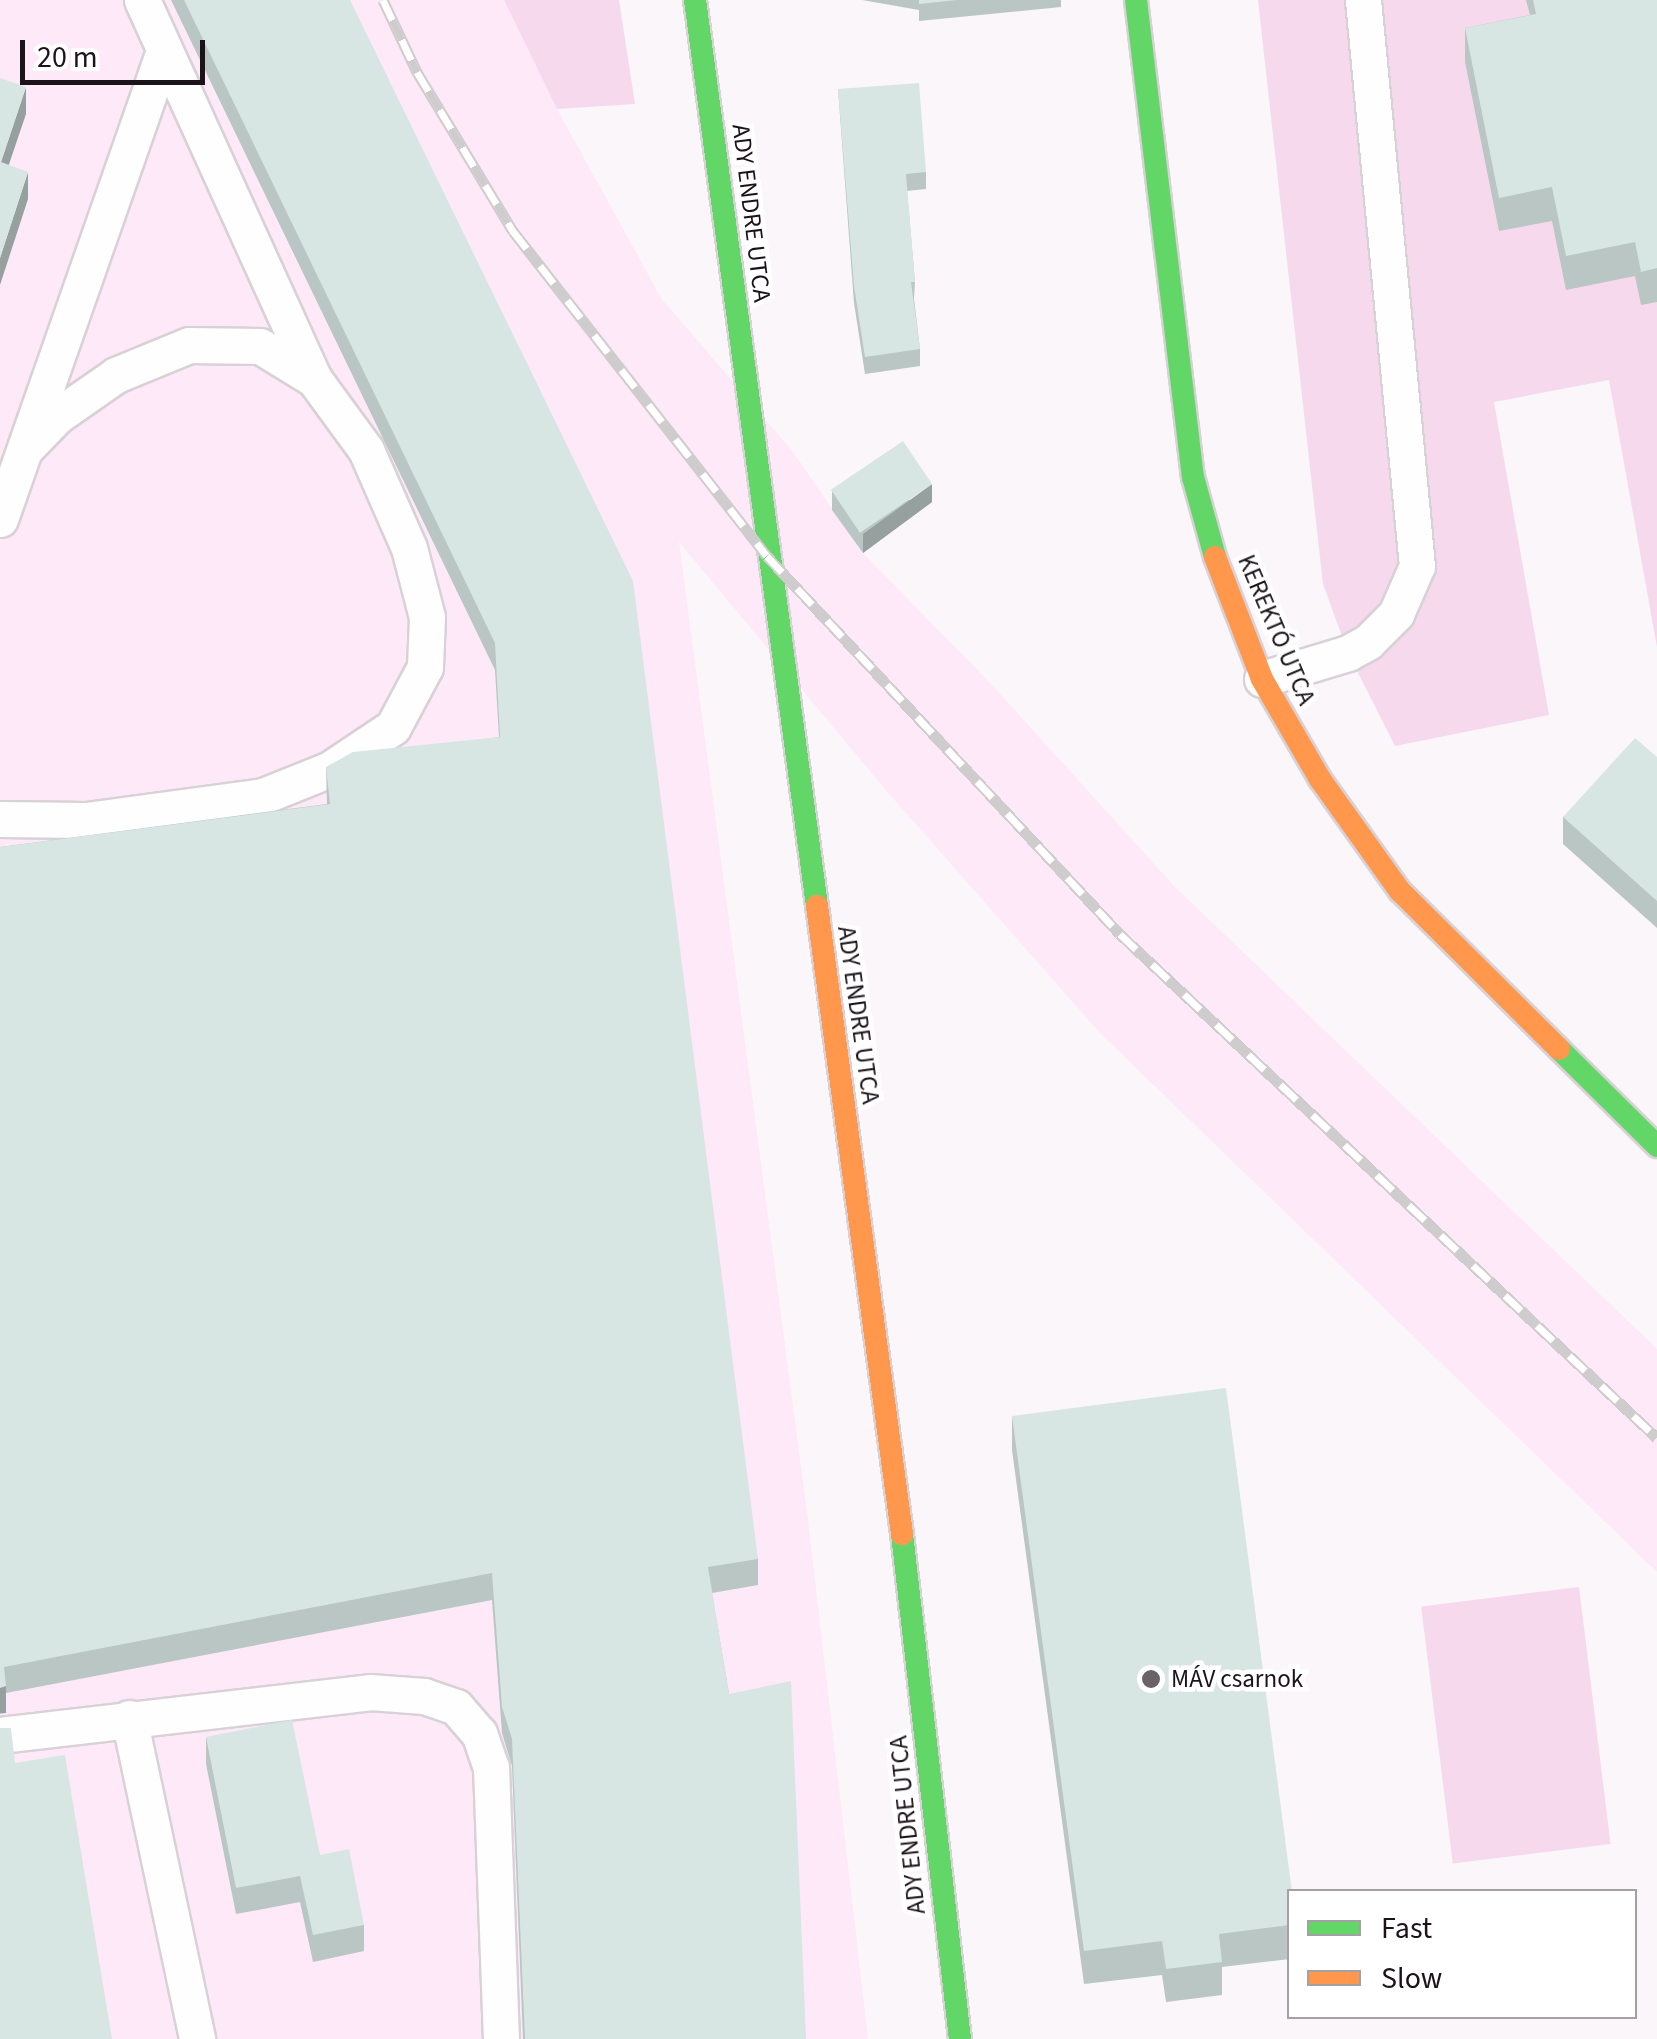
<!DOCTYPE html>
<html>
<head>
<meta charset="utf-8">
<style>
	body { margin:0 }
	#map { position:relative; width:1657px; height:2039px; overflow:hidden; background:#fbf6fa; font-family:"Source Sans 3",sans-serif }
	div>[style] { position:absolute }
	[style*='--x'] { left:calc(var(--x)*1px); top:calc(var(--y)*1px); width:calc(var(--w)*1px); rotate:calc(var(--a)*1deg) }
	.built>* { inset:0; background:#fde9f7 }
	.green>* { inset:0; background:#f7d9ee; transform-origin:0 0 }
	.roads { filter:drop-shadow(2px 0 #d8d1d6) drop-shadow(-2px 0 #d8d1d6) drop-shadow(0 2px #d8d1d6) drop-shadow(0 -2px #d8d1d6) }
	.lane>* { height:35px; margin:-17.5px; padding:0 17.5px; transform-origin:17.5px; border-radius:17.5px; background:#fefefe }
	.fast>* { height:22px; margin:-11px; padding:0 11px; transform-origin:11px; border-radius:11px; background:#63d668 }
	.slow>* { height:22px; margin:-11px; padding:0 11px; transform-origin:11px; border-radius:11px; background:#ff974d }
	.rail>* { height:11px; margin-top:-5.5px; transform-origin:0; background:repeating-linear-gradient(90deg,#fff 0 22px,#cecccd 0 44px); box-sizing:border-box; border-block:2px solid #cecccd }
	.wall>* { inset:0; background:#b9c6c3 }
	.shaded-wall>* { inset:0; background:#96a19f; transform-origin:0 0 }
	.building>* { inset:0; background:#d7e6e3; transform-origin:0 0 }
	.dots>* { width:28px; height:28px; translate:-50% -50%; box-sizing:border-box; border:5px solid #fff; border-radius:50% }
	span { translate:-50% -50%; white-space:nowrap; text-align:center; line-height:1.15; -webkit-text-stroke:9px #fff; paint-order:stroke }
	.street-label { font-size:25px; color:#1b1319 }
	.poi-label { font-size:25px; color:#1b1319 }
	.left { translate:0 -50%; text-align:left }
	.legend { position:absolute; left:1287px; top:1889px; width:350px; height:130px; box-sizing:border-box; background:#fff; border:2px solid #a4a1a3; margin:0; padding:12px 18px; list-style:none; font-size:30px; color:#1b1319 }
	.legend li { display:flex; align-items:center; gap:20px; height:50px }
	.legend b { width:50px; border:2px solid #a4a1a3 }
	.scale { position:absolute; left:20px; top:40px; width:185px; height:45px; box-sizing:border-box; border:5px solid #1b1319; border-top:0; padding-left:12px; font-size:30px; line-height:35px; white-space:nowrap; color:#1b1319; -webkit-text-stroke:8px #fff; paint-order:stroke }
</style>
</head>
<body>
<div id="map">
	<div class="built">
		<i style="clip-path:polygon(0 0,504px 0,557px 109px,661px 298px,793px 452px,862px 552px,992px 685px,1175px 887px,1657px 1349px,1657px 1572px,1100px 1033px,884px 788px,679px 542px,808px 1520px,868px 2039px,0 2039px)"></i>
	</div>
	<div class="green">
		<i style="clip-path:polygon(504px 0,619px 0,635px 104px,557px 109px)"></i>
		<i style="clip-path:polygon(1258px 0,1657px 0,1657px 647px,1609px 380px,1494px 402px,1549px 715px,1395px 746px,1348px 653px,1323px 584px)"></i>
		<i style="left:1579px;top:1587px;width:259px;height:159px;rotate:83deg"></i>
	</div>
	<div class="roads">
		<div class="lane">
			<i style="--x:142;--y:0;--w:416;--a:65.6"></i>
			<i style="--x:0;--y:519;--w:493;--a:-70.7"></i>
			<i style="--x:1262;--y:679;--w:90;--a:-16.8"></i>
			<i style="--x:1348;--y:653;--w:23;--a:-29"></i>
			<i style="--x:1368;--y:642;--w:40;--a:-45"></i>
			<i style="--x:1396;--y:614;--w:52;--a:-66.4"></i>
			<i style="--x:1417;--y:566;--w:569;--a:-95.45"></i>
			<i style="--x:0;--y:819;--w:86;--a:0.7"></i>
			<i style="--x:86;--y:820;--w:179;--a:-7.7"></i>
			<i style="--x:263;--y:796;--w:72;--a:-21.9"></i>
			<i style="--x:330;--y:769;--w:76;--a:-33.7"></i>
			<i style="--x:393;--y:727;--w:68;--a:-61.9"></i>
			<i style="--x:425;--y:667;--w:50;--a:-87.7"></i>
			<i style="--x:427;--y:617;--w:71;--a:-104.6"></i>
			<i style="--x:409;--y:548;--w:107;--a:-113.7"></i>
			<i style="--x:366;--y:450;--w:88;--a:-126.2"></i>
			<i style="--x:314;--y:379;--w:63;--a:-148.6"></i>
			<i style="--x:260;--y:346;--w:71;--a:-179.2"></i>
			<i style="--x:189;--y:345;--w:79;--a:157.7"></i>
			<i style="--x:116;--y:375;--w:72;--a:145.2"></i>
			<i style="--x:57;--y:416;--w:46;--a:134.1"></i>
			<i style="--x:129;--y:1718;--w:328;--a:78"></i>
			<i style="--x:0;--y:1735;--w:372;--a:-6.6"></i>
			<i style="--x:370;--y:1692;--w:54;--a:4.2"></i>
			<i style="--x:424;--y:1696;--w:34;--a:19"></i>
			<i style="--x:456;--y:1707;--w:35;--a:49"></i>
			<i style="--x:479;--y:1733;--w:36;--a:71"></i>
			<i style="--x:491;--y:1767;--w:272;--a:87.9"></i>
		</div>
		<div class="fast">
			<i style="--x:695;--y:0;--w:914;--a:82.33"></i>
			<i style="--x:1136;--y:0;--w:480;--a:83.2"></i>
			<i style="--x:1193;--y:477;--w:83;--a:74.6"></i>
			<i style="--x:1559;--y:1049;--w:138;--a:44.7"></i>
			<i style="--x:902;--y:1534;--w:508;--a:83.45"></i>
		</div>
		<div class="slow">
			<i style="--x:1215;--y:557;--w:131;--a:68.9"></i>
			<i style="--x:1262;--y:679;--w:116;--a:59.9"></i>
			<i style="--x:1320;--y:779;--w:138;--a:54.5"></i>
			<i style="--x:1400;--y:891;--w:224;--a:44.8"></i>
			<i style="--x:817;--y:906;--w:634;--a:82.29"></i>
		</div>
	</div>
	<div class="rail">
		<i style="--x:383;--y:0;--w:80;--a:64.7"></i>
		<i style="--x:417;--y:72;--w:186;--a:58.9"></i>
		<i style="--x:513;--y:231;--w:412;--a:52"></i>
		<i style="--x:767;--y:556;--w:517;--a:46.96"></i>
		<i style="--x:1120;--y:934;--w:736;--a:43.18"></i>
	</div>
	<div class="wall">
		<i style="clip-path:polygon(171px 0,350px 0,758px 1559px,758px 1585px,712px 1593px,729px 1694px,806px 2039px,523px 2039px,512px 1766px,502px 1733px,492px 1600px,6px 1693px,6px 1713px,0 1714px,0 847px,327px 804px,326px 767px,499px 737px,495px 670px)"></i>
		<i style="clip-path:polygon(862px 0,1061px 0,1061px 7px,919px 21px,919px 10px)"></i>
		<i style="clip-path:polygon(1526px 0,1657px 0,1657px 302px,1641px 305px,1635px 276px,1566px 290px,1552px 221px,1499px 231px,1465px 62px,1465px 28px,1530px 15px)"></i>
		<i style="clip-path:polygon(838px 89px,926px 172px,926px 189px,907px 191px,915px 282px,914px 299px,920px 349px,920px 366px,865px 374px,854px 303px)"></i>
		<i style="clip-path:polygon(832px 492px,932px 502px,863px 553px,832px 510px)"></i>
		<i style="clip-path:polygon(1657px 757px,1657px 928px,1563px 844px,1563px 817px)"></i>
		<i style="clip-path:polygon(1012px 1416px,1290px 1892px,1290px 1959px,1222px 1967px,1222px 1995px,1166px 2002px,1162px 1975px,1084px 1984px,1012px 1450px)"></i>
		<i style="clip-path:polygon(206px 1737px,320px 1855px,364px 1925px,364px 1951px,313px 1962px,300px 1902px,236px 1914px,206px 1764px)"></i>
	</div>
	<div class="shaded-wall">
		<i style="clip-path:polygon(26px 87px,26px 114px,1px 188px,1px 162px)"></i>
		<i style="clip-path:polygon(28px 172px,28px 199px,0 285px,0 258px)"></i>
		<i style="clip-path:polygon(932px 484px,932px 502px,863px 553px,863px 534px)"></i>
		<i style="left:6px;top:1686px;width:27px;height:6px;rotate:90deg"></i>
	</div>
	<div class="building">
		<i style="clip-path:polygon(184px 0,350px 0,633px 581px,758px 1559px,708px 1567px,729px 1694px,791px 1681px,806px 2039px,525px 2039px,512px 1739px,502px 1707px,492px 1573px,4px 1667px,6px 1686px,0 1688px,0 847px,330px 804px,326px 767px,353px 752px,500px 737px,495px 643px)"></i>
		<i style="clip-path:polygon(919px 0,957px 0,919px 4px)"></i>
		<i style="clip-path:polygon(1533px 0,1657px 0,1657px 268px,1641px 272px,1635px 242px,1566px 256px,1552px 187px,1499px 198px,1465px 28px,1536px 14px)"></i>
		<i style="clip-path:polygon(0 78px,26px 87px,1px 162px,28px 172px,0 258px)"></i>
		<i style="clip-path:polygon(919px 83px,926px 172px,906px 174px,915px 282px,911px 282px,920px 349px,865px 357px,854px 286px,838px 89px)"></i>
		<i style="left:903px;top:441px;width:52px;height:87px;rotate:56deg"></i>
		<i style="clip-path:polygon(1635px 738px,1657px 757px,1657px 901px,1563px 817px)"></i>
		<i style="clip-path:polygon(1226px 1388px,1292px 1892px,1290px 1892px,1290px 1925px,1219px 1934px,1222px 1962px,1166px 1969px,1162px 1941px,1084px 1951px,1012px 1416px)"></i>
		<i style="clip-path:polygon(292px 1720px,320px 1855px,349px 1849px,364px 1925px,313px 1935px,300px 1876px,236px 1888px,206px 1737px)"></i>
		<i style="clip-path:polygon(0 1728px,11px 1728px,15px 1763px,65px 1755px,112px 2039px,0 2039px)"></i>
	</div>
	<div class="dots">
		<i style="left:1151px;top:1679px;background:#696268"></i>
	</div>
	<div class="street-label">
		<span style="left:751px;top:213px;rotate:83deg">ADY ENDRE UTCA</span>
		<span style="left:1276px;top:630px;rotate:67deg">KEREKTÓ UTCA</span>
		<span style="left:858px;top:1015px;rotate:82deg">ADY ENDRE UTCA</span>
		<span style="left:908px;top:1825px;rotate:-96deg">ADY ENDRE UTCA</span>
	</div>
	<div class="poi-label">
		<span class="left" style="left:1171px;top:1679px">MÁV csarnok</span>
	</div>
	<ul class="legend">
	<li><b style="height:12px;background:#63d668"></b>Fast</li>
	<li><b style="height:12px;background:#ff974d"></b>Slow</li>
	</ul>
	<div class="scale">20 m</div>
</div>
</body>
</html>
